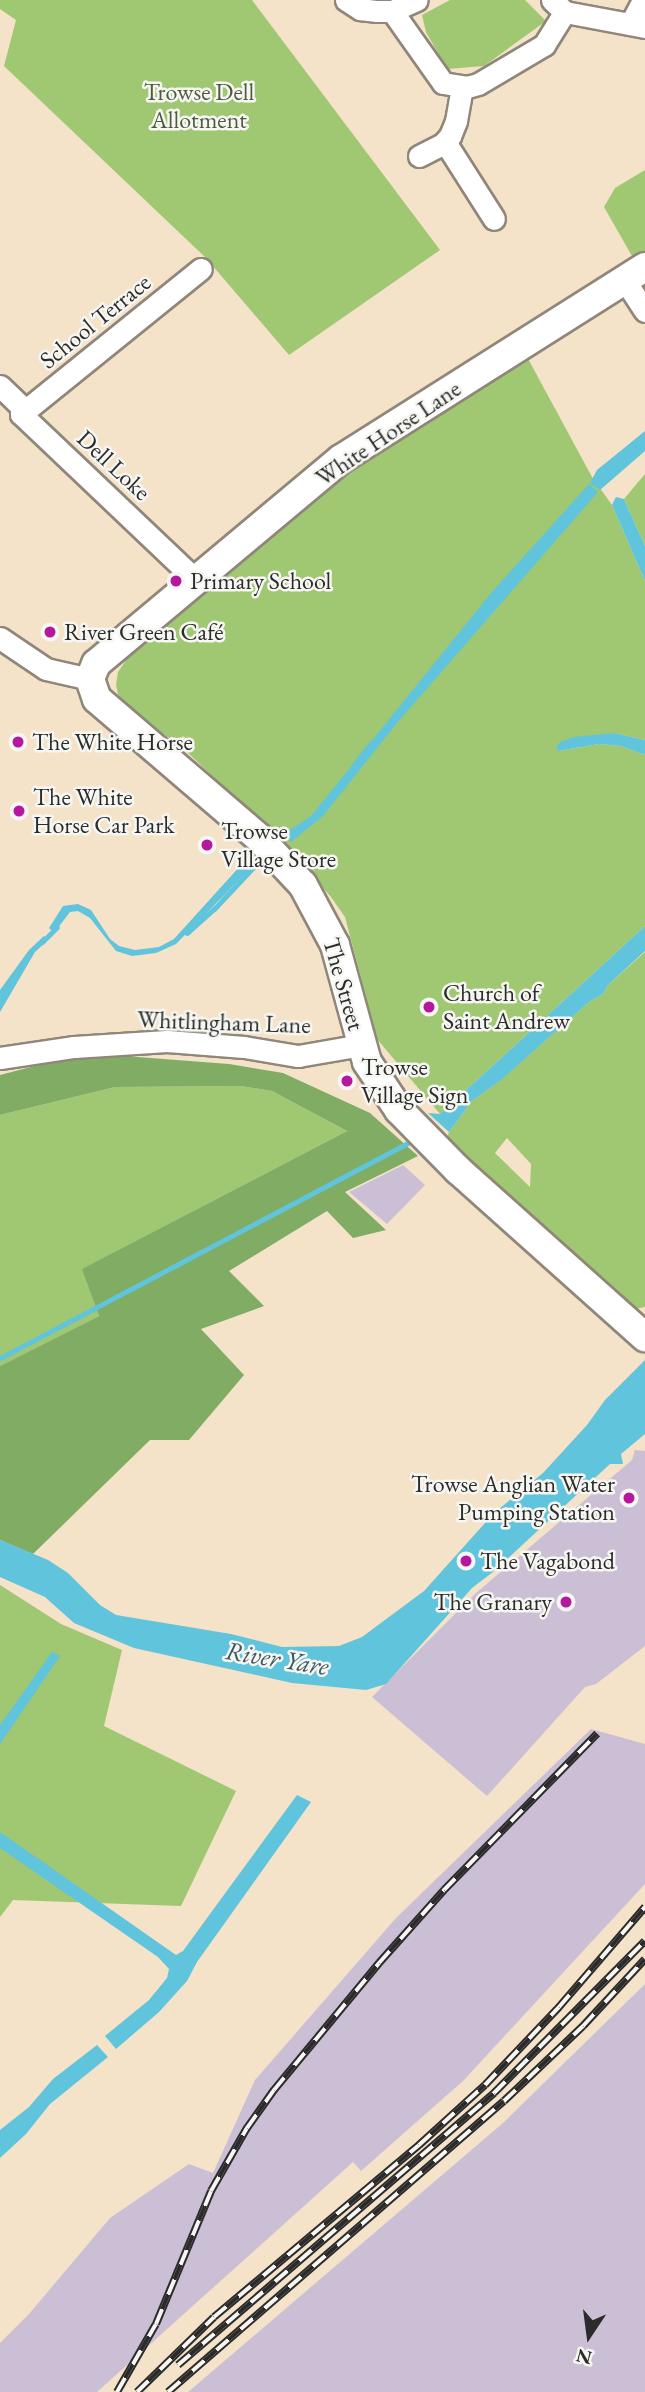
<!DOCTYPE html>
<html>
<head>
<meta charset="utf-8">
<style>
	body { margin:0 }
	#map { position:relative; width:645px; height:2392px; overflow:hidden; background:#f4e2c9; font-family:"EB Garamond",serif }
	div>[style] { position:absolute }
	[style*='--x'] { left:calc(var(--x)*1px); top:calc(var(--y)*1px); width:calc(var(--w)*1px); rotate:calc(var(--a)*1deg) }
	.industrial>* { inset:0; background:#cbbfd6 }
	.green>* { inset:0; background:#a0c772 }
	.forest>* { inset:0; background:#80ac64 }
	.water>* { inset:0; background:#60c4dd }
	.stream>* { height:5px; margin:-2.5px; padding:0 2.5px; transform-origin:2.5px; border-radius:2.5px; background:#60c4dd }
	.roads { filter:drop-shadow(2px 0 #90867a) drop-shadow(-2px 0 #90867a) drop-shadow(0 2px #90867a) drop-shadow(0 -2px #90867a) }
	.minor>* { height:21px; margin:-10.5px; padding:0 10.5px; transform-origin:10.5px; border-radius:10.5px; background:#fff }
	.tertiary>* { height:28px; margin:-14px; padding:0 14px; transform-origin:14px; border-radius:14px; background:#fff }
	.rail>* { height:8px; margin-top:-4px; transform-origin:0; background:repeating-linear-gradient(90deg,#f6f6f2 0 16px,#2b2b2b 0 32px); box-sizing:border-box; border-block:2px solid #2b2b2b }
	.dots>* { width:19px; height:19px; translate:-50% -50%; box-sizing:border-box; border:4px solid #f6f6f2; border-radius:50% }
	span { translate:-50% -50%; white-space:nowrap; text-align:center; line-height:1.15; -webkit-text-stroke:5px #f6f6f2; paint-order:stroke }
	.park-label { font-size:24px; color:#4e5a40 }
	.street-label { font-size:24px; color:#2b2b2b }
	.poi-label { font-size:24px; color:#2b2b2b }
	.left { translate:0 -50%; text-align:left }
	.right { translate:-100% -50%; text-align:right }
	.water-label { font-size:26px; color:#3b5960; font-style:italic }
	.north { position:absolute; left:554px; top:2301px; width:70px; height:70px; -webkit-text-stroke:5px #f6f6f2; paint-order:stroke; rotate:193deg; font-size:19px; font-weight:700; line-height:28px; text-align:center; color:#2b2b2b }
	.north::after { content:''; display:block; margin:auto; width:24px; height:32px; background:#2b2b2b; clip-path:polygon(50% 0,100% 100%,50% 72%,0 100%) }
</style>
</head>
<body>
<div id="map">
	<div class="industrial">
		<i style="clip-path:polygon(403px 1165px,425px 1185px,387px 1224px,349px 1192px)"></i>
		<i style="clip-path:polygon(635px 1450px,645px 1451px,645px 1646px,596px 1684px,585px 1687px,487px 1796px,372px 1697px,476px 1593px,632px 1460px)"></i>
		<i style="clip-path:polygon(591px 1729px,645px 1744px,645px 1884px,463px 2081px,361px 2171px,353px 2162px,97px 2392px,0 2392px,0 2343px,29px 2314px,110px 2218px,189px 2164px,213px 2173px,255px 2080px,396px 1918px)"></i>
		<i style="clip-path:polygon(645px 1984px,645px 2392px,188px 2392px,503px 2123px)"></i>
	</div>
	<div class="green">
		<i style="clip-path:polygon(0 0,252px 0,440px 250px,289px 355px,206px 258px,4px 66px,16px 20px,0 9px)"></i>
		<i style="clip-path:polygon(450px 0,525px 0,546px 21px,484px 66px,447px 69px,426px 32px,422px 15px)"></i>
		<i style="clip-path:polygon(645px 170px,645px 257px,636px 263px,604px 207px,615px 188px)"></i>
		<i style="clip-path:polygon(526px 355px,592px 477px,612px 505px,645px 581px,645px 740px,614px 733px,558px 751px,599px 744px,621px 746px,645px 755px,645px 926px,440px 1114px,377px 1039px,345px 917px,331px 897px,290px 850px,186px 751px,192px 743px,183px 736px,177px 744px,128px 707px,118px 694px,116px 685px,118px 672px,127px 659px,346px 467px)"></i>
		<i style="clip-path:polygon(645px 474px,645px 546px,624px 499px)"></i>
		<i style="clip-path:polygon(evenodd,645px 952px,645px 1307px,635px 1309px,542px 1234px,446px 1141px,449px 1132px,472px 1101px,498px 1082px,589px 1002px,603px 994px,608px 985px,645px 952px,507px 1138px,531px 1164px,530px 1187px,495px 1153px,507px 1138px)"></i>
		<i style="clip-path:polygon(241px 1086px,272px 1091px,347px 1131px,83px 1269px,99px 1316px,0 1366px,0 1115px,115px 1087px)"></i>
		<i style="clip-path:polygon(0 1585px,61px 1624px,122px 1650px,104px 1726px,236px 1791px,181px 1906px,13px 1900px,0 1917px)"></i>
	</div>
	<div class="forest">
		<i style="clip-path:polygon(111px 1055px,229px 1064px,283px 1073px,370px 1113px,418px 1156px,345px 1192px,386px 1230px,353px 1238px,327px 1211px,229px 1271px,264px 1306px,201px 1329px,244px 1375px,189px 1440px,150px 1440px,33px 1554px,0 1540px,0 1366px,99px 1316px,82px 1269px,347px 1131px,272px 1091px,241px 1086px,115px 1087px,0 1115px,0 1075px,58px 1060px)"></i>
	</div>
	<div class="water">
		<i style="clip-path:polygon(645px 431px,645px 451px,600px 490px,590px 483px,597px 470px)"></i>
		<i style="clip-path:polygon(589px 484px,598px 492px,397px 723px,323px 816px,291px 842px,284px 834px,311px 816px,491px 593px)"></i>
		<i style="clip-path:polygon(616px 497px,624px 499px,645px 546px,645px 581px,612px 505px)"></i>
		<i style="clip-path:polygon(614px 733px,645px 740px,645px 755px,621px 746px,599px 744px,558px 751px,556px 748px,560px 742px,574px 737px)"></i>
		<i style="clip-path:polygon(251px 854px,261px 864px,244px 875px,176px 944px,156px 953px,132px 956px,116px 951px,90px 918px,78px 911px,70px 912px,54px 933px,49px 928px,63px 906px,78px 904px,91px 910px,110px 939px,119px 946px,135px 950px,159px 947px,174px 939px)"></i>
		<i style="clip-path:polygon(645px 926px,645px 951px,608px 985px,603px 994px,589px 1002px,501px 1080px,472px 1101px,449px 1132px,428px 1113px,440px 1114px)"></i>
		<i style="clip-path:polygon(44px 936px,48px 940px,35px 952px,0 1012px,0 990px,29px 950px)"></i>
		<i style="clip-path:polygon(645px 1360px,645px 1434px,621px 1454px,623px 1464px,610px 1464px,493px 1572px,472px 1588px,386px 1684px,366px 1690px,292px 1683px,134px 1648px,74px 1623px,45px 1597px,0 1577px,0 1540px,48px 1560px,68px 1573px,100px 1605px,116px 1615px,231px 1634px,282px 1647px,339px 1646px,362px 1637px,424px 1591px,494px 1513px,543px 1473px,587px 1425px,605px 1400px)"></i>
		<i style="clip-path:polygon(52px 1652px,60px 1656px,0 1744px,0 1725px)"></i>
		<i style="clip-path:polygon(297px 1795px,311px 1802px,197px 1962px,187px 1981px,159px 2012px,116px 2049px,105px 2036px,149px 2000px,167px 1978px,169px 1969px,158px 1957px,0 1848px,0 1832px,176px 1955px,183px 1951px)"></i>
		<i style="clip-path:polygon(97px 2045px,108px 2057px,50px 2104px,26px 2134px,0 2158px,0 2130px,29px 2107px,53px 2079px)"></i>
	</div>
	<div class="stream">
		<i style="--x:353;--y:766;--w:28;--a:-52"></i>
		<i style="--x:187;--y:933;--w:36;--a:-42"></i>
		<i style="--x:214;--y:909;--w:73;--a:-46.7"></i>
		<i style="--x:42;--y:942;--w:21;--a:-45"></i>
		<i style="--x:0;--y:1358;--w:470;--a:-27.8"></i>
	</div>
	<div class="roads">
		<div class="minor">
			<i style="--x:346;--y:0;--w:17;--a:33"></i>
			<i style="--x:360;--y:9;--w:17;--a:7"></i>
			<i style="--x:377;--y:11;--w:15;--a:0"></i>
			<i style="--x:392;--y:11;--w:27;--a:-24"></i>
			<i style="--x:552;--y:0;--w:18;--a:43"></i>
			<i style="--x:565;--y:12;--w:81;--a:10.6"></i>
			<i style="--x:392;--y:11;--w:88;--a:54.7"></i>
			<i style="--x:443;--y:83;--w:24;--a:9"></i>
			<i style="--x:467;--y:87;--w:11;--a:-15"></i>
			<i style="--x:478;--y:84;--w:77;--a:-30.6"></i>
			<i style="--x:544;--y:45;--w:39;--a:-58"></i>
			<i style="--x:631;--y:23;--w:26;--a:-62"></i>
			<i style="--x:445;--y:142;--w:91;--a:57.5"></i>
			<i style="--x:419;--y:156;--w:27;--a:-27"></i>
			<i style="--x:443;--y:144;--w:11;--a:-49"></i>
			<i style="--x:450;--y:136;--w:16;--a:-68"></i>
			<i style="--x:456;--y:121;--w:35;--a:-80"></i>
			<i style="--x:624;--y:279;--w:38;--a:57"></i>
			<i style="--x:0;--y:386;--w:29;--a:44"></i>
			<i style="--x:21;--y:406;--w:8;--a:90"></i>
			<i style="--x:21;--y:414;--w:243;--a:43.5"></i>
			<i style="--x:21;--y:414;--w:231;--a:-38.9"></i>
			<i style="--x:0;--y:638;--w:55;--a:34"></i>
			<i style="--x:46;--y:669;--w:45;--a:12.8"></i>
			<i style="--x:0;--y:1058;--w:75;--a:-8.5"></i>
			<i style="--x:74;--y:1047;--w:93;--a:-3.7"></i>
			<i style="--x:167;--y:1041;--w:77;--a:4.5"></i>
			<i style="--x:244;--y:1047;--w:55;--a:9.5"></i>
			<i style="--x:298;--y:1056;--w:65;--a:-9.8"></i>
		</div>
		<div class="tertiary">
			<i style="--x:645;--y:267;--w:360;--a:147.7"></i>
			<i style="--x:341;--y:459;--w:319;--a:140.1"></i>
			<i style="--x:96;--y:664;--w:16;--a:112"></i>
			<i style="--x:90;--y:679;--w:21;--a:71"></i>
			<i style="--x:97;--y:699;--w:213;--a:40.6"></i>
			<i style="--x:259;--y:838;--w:64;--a:46.9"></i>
			<i style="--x:303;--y:885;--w:68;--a:61.9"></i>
			<i style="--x:335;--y:945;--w:121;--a:74.7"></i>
			<i style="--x:367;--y:1062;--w:58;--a:56.3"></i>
			<i style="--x:399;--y:1110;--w:84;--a:45.5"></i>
			<i style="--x:458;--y:1170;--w:251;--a:41.8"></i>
		</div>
	</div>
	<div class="rail">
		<i style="--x:178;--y:2365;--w:417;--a:-40.7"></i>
		<i style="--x:494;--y:2093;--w:214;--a:-45.2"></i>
		<i style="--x:117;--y:2392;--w:78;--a:-60.2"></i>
		<i style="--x:156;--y:2324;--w:144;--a:-67.5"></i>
		<i style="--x:211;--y:2191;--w:73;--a:-60.3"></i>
		<i style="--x:247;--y:2128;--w:47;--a:-54.6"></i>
		<i style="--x:274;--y:2090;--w:165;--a:-50.4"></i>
		<i style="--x:379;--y:1963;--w:98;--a:-48.3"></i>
		<i style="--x:444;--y:1890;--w:219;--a:-45.6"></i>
		<i style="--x:137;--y:2392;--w:107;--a:-44.2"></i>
		<i style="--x:214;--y:2317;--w:268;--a:-40"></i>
		<i style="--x:419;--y:2145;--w:89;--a:-42.3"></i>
		<i style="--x:485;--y:2085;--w:108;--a:-46.5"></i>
		<i style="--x:559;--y:2007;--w:132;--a:-49.3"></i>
		<i style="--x:168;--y:2392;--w:444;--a:-40.9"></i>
		<i style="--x:504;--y:2101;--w:109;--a:-43.5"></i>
		<i style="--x:583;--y:2026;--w:91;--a:-47.2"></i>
	</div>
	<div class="dots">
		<i style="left:176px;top:581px;background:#b5179e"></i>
		<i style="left:50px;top:632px;background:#b5179e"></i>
		<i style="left:18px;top:742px;background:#b5179e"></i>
		<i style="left:19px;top:811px;background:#b5179e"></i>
		<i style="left:207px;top:845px;background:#b5179e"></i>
		<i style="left:429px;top:1007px;background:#b5179e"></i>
		<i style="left:347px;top:1081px;background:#b5179e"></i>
		<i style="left:629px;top:1498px;background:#b5179e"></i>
		<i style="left:466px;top:1561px;background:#b5179e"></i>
		<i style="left:566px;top:1602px;background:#b5179e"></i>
	</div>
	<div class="park-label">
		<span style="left:199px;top:106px">Trowse Dell<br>Allotment</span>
	</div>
	<div class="street-label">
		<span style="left:95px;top:321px;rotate:-39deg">School Terrace</span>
		<span style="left:388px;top:433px;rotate:-34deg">White Horse Lane</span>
		<span style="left:114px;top:465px;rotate:43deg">Dell Loke</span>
		<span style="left:344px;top:984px;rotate:74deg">The Street</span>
		<span style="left:224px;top:1022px;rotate:2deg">Whitlingham Lane</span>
	</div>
	<div class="poi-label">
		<span class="left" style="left:190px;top:581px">Primary School</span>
		<span class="left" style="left:64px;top:632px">River Green Café</span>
		<span class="left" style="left:32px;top:742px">The White Horse</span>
		<span class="left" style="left:33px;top:811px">The White<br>Horse Car Park</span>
		<span class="left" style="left:221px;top:845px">Trowse<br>Village Store</span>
		<span class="left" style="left:443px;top:1007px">Church of<br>Saint Andrew</span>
		<span class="left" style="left:361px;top:1081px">Trowse<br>Village Sign</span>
		<span class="right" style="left:615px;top:1498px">Trowse Anglian Water<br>Pumping Station</span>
		<span class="left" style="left:480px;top:1561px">The Vagabond</span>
		<span class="right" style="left:552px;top:1602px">The Granary</span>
	</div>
	<div class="water-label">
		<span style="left:277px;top:1659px;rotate:9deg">River Yare</span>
	</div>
	<div class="north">N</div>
</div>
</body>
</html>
